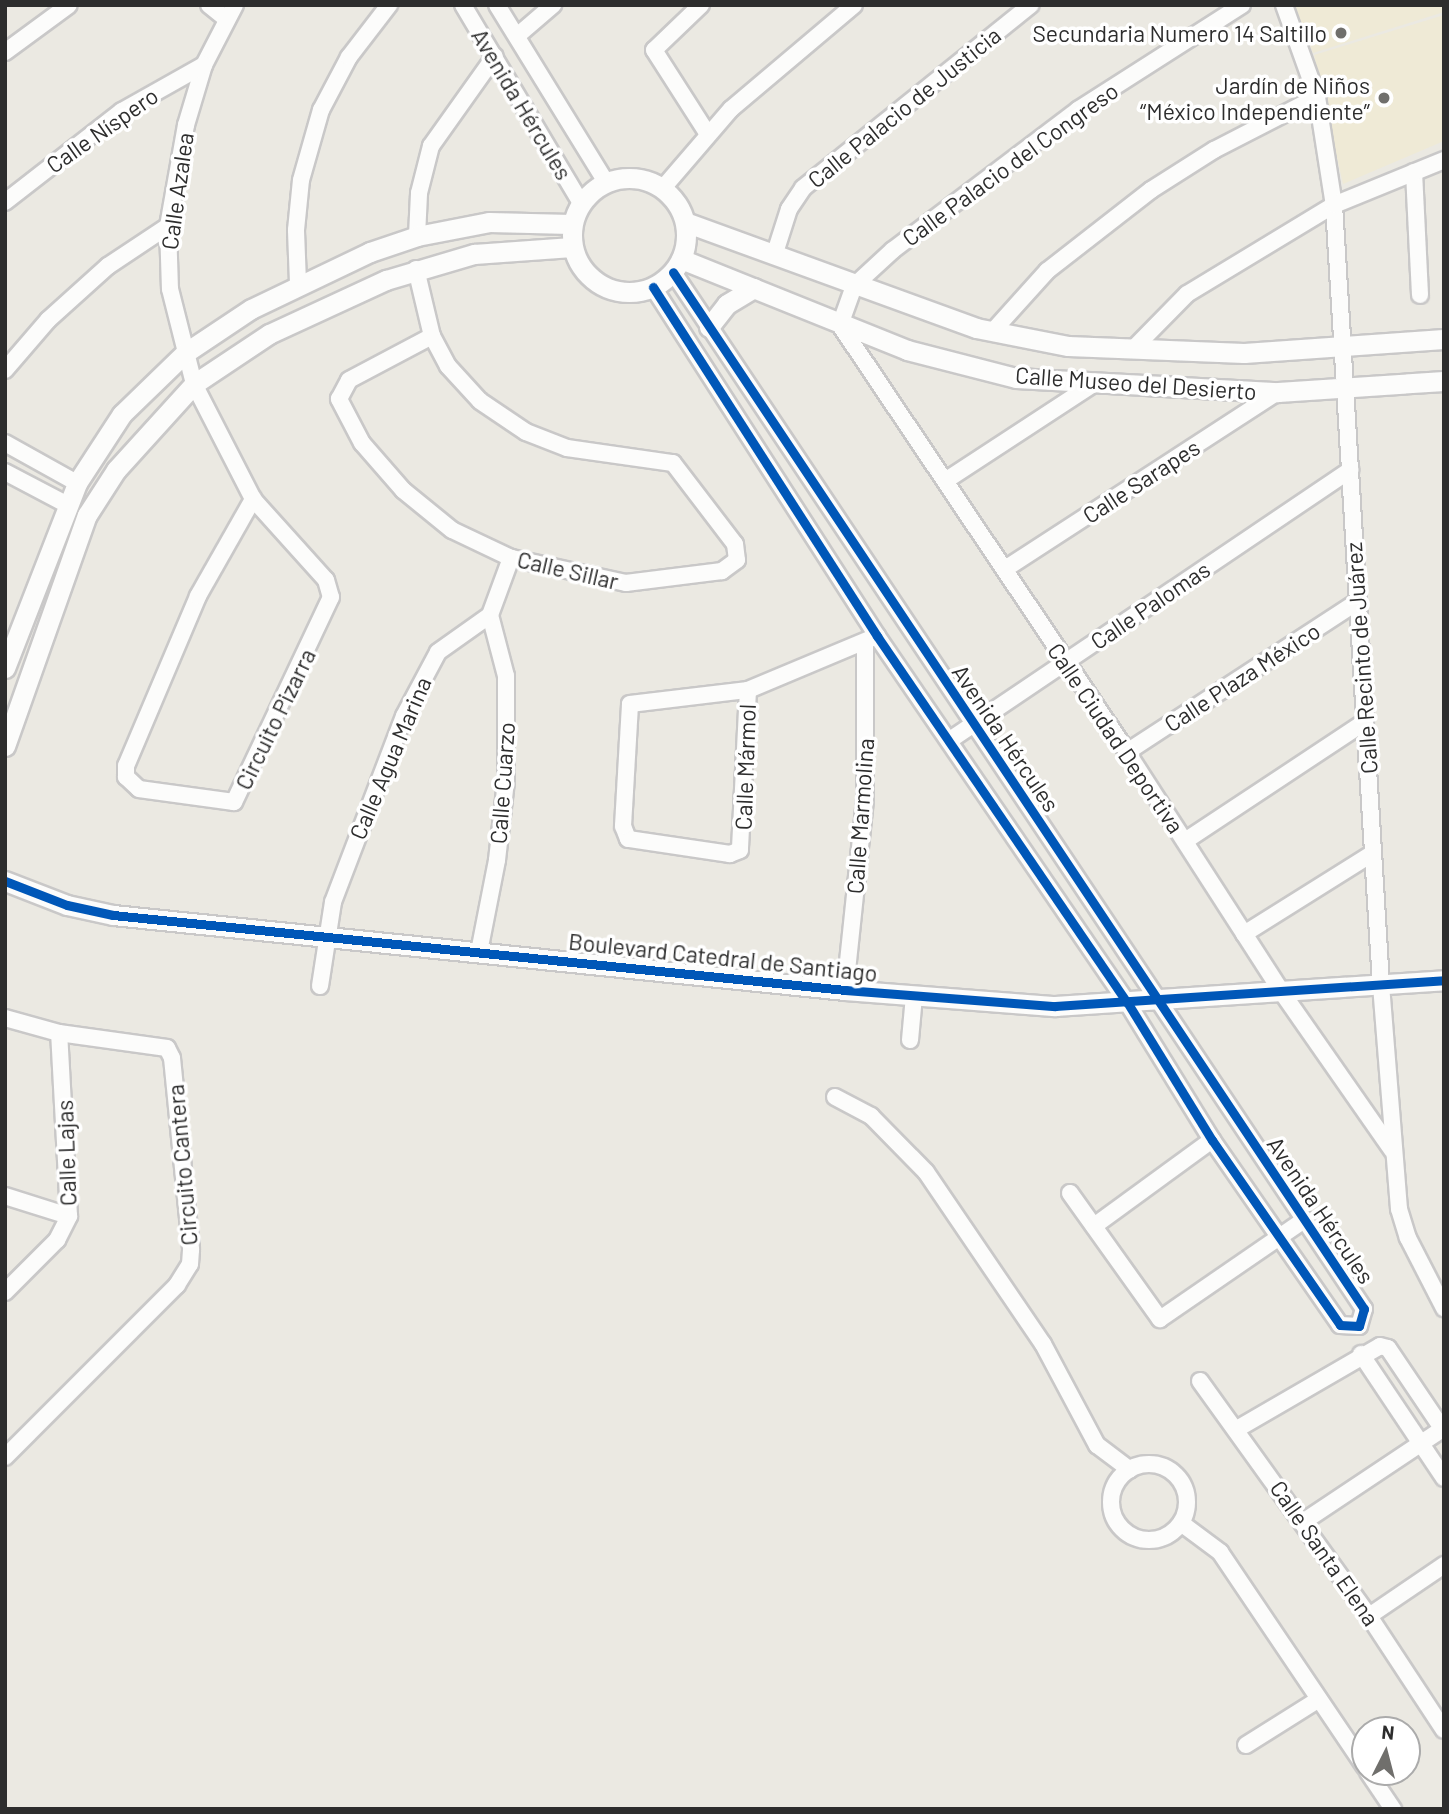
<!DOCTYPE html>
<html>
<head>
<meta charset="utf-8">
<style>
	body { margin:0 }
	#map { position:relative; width:1449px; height:1814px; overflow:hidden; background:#ebe9e2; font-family:Barlow,sans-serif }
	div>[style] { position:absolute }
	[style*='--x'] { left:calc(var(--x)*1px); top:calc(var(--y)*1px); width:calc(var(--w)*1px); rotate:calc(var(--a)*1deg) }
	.education>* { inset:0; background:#efead6 }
	.roads { filter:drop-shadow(2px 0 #c9c8c8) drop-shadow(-2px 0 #c9c8c8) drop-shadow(0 2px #c9c8c8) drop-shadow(0 -2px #c9c8c8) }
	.minor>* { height:16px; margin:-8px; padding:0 8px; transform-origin:8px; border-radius:8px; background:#fcfcfb }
	.minor>.ring { margin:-8px; padding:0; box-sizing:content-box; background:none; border:16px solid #fcfcfb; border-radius:50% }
	.tertiary>* { height:19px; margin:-9.5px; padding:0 9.5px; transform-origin:9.5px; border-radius:9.5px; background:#fcfcfb }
	.tertiary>.ring { margin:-9.5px; padding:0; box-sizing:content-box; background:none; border:19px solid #fcfcfb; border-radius:50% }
	.cycleway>* { height:9px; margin:-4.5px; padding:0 4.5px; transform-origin:4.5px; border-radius:4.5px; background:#0057b8 }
	.dots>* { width:19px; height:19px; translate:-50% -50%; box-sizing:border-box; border:4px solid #fff; border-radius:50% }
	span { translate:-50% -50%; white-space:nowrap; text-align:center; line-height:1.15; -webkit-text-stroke:7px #fff; paint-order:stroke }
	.poi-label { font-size:23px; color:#2d2d2d }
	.right { translate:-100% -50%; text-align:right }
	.street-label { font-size:23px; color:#2d2d2d }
	.frame { position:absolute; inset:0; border:7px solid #2d2d2d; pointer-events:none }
	.north { position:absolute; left:1351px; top:1716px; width:70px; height:70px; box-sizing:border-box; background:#fff; border:2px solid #ababab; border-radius:50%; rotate:6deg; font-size:19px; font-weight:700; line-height:28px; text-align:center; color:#2d2d2d }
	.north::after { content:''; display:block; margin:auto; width:24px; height:32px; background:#706f6c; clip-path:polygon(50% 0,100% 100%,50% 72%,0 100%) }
</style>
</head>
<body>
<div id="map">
	<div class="education">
		<i style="clip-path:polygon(1294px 5px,1444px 5px,1444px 12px,1313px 53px)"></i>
		<i style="clip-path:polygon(1444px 15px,1444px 141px,1343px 184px,1314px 55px)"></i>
	</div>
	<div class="roads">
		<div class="minor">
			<i style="--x:209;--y:5;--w:22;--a:39"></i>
			<i style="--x:235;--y:5;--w:68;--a:117.3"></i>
			<i style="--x:204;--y:65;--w:63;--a:106.7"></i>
			<i style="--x:186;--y:125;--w:103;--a:100.1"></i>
			<i style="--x:168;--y:226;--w:63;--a:88.2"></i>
			<i style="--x:170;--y:289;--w:98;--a:75.8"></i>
			<i style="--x:194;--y:384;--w:129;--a:62.8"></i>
			<i style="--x:253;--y:499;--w:109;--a:48"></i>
			<i style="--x:326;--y:580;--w:18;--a:74"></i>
			<i style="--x:331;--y:597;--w:227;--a:115.3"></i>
			<i style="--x:234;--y:802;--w:96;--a:-172.2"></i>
			<i style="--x:139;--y:789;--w:18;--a:-137"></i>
			<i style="--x:126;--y:777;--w:11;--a:-90"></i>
			<i style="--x:126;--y:766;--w:185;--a:-67"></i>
			<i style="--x:198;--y:596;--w:112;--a:-60.4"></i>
			<i style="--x:463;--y:5;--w:230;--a:59.2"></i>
			<i style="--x:497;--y:5;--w:208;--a:58.4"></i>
			<i style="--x:701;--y:5;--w:65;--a:136.2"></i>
			<i style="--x:654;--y:50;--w:98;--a:57.4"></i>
			<i style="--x:1242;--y:5;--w:195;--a:147.4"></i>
			<i style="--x:1078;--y:110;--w:232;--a:142.9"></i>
			<i style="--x:893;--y:250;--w:53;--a:137.3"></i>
			<i style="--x:854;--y:286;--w:41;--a:109.7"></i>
			<i style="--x:840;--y:325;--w:514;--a:56.09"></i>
			<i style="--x:1127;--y:752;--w:284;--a:57.2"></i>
			<i style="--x:1281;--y:991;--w:194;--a:55.1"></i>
			<i style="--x:1284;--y:5;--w:98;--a:70.3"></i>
			<i style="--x:1317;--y:97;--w:109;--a:81.1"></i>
			<i style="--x:1334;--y:205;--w:781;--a:86.55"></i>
			<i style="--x:1381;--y:985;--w:225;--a:85.4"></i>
			<i style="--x:1399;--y:1209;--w:30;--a:73"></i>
			<i style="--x:1408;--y:1238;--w:79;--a:62.8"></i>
			<i style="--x:517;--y:36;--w:48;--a:-40.7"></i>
			<i style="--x:5;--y:52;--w:79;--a:-36.3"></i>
			<i style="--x:1414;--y:172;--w:123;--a:87.2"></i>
			<i style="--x:663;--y:188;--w:104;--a:-49.3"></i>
			<i style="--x:731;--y:109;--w:161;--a:-40.2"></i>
			<i style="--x:5;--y:202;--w:148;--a:-37.9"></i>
			<i style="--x:122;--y:111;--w:94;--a:-29.3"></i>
			<i style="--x:417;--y:236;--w:43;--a:-87.3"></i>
			<i style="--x:419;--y:193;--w:49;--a:-75.7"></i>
			<i style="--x:431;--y:146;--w:110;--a:-54.6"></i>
			<i style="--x:774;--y:256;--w:49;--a:-72.3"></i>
			<i style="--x:789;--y:209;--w:25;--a:-56"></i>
			<i style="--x:803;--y:188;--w:292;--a:-38.8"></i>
			<i style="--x:416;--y:269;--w:69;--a:76.6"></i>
			<i style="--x:432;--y:336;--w:34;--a:62"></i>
			<i style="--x:448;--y:366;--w:47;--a:47.6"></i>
			<i style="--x:480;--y:401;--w:55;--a:34"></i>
			<i style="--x:526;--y:432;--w:44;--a:21.3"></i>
			<i style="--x:567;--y:448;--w:107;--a:8.1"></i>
			<i style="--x:673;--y:463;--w:102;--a:52.6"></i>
			<i style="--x:735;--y:544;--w:16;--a:83"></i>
			<i style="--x:737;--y:560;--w:19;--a:144"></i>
			<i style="--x:722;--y:571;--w:97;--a:172.9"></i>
			<i style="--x:626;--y:583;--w:118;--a:-167.7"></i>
			<i style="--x:511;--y:558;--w:65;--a:-154.6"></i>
			<i style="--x:452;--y:530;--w:63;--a:-140.8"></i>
			<i style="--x:403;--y:490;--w:62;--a:-131.1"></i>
			<i style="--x:362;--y:443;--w:50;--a:-117.6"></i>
			<i style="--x:339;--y:399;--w:21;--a:-62"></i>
			<i style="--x:349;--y:380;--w:94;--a:-27.9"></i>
			<i style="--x:298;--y:283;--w:53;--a:-92.2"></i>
			<i style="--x:296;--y:230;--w:50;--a:-84.3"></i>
			<i style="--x:301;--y:180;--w:73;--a:-74.1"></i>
			<i style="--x:321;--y:110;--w:60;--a:-62.2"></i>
			<i style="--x:349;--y:57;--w:66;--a:-52.4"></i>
			<i style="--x:653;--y:287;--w:415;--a:57.3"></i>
			<i style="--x:877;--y:636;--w:443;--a:55.7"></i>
			<i style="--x:1127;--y:1002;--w:162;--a:58.4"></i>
			<i style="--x:1212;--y:1140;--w:225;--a:55.3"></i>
			<i style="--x:1340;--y:1325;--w:19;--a:3"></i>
			<i style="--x:1359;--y:1326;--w:18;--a:-74"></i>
			<i style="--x:1364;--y:1309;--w:1246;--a:-123.68"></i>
			<i style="--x:993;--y:331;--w:81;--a:-48"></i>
			<i style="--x:1047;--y:271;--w:132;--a:-37.9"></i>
			<i style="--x:1151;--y:190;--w:75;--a:-32.4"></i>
			<i style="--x:1214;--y:150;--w:116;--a:-27.2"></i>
			<i style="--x:1132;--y:350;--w:78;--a:-45.5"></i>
			<i style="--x:1187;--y:294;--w:172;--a:-31.2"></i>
			<i style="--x:1334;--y:205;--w:119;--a:-22.2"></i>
			<i style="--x:5;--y:370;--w:66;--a:-49.3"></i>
			<i style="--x:48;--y:320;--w:81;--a:-42"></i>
			<i style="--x:108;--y:266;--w:72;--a:-33.7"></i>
			<i style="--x:5;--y:443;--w:82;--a:29.1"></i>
			<i style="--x:5;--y:472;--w:69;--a:27.7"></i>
			<i style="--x:945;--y:481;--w:179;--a:-33.2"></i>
			<i style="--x:1005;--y:569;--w:325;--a:-33"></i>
			<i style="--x:748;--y:690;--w:160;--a:92.9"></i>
			<i style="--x:740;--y:850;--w:11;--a:158"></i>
			<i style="--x:730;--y:854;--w:103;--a:-171.6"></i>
			<i style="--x:628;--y:839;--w:14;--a:-111"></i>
			<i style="--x:623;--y:826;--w:122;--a:-86.7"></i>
			<i style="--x:630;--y:704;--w:119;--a:-6.8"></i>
			<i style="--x:748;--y:690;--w:140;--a:-22.7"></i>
			<i style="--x:950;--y:740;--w:483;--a:-34"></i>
			<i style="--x:1127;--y:752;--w:275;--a:-33.1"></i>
			<i style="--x:1185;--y:841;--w:216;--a:-33.5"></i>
			<i style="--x:1244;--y:934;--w:152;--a:-32.1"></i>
			<i style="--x:479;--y:952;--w:94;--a:-78.9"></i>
			<i style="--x:497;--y:860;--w:80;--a:-83.5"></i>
			<i style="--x:506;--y:781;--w:105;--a:-90"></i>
			<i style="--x:506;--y:676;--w:63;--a:-104.7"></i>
			<i style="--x:320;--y:986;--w:85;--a:-81.2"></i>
			<i style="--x:333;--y:902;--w:199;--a:-69.1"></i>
			<i style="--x:404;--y:716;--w:72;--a:-62"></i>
			<i style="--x:438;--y:652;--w:64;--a:-35.4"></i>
			<i style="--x:490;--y:615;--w:61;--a:-69.8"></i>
			<i style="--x:845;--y:990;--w:192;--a:-84"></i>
			<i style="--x:865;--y:799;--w:157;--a:-90"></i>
			<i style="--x:5;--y:1018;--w:56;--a:15.5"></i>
			<i style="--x:59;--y:1033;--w:109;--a:7.9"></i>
			<i style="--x:167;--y:1048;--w:11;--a:63"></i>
			<i style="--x:172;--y:1058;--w:193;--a:84.3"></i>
			<i style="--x:191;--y:1250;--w:14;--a:94"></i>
			<i style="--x:190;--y:1264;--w:25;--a:122"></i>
			<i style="--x:177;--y:1285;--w:243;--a:135"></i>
			<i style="--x:910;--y:1040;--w:44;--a:-84.8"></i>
			<i style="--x:835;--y:1097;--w:41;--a:27.8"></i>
			<i style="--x:871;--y:1116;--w:78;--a:45.5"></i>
			<i style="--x:926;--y:1172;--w:208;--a:55.8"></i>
			<i style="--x:1043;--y:1344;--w:115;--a:61.9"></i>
			<i style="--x:1097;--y:1445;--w:41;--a:37.1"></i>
			<i style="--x:1070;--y:1193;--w:155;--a:54.5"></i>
			<i style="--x:1160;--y:1319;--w:175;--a:-34.5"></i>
			<i style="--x:5;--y:1196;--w:67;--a:17.4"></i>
			<i style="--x:1094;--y:1226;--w:146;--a:-36.1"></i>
			<i style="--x:5;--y:1292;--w:74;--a:-45"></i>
			<i style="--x:57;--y:1240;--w:27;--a:-63"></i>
			<i style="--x:69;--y:1216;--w:183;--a:-93.1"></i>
			<i style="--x:1361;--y:1354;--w:149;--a:56.2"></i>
			<i style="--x:1200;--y:1381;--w:289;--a:54.3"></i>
			<i style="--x:1369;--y:1616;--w:136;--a:56.7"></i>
			<i style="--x:1237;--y:1429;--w:165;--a:-30.1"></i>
			<i style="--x:1380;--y:1346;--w:8;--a:14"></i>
			<i style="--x:1388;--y:1348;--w:100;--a:56"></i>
			<i class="ring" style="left:1111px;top:1464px;width:60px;height:60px"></i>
			<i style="--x:1303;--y:1522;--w:169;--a:-33.7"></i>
			<i style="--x:1181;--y:1523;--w:49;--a:36.6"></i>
			<i style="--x:1220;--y:1552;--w:259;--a:56"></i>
			<i style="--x:1369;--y:1616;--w:91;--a:-34.2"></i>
			<i style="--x:1246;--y:1745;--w:86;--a:-32.2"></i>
			<i style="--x:1368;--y:1772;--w:45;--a:56"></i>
		</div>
		<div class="tertiary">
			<i class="ring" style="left:572px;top:178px;width:95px;height:95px"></i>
			<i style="--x:685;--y:222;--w:310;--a:20"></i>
			<i style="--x:976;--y:328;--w:94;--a:11.1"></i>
			<i style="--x:1068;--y:346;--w:176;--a:2.3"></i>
			<i style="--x:1244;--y:353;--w:200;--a:-4"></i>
			<i style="--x:681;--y:259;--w:244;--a:21.9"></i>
			<i style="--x:907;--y:350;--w:113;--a:14.4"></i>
			<i style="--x:1016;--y:378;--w:262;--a:3.1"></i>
			<i style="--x:1278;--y:392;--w:166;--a:-3.8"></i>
			<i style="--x:709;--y:327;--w:29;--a:-52"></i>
			<i style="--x:727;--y:304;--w:31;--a:-31"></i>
			<i style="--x:5;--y:668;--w:199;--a:-68.7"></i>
			<i style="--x:77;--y:483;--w:82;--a:-56.9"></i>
			<i style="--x:122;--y:414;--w:88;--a:-44.1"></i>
			<i style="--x:185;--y:353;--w:79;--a:-33.7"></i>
			<i style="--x:251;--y:309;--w:132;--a:-25.6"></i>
			<i style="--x:370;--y:252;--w:50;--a:-18.8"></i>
			<i style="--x:417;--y:236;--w:73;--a:-11"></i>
			<i style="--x:489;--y:222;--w:82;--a:1.4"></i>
			<i style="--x:5;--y:746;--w:245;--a:-70.5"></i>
			<i style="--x:87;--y:515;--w:54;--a:-57.2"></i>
			<i style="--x:116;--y:470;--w:116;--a:-47.8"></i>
			<i style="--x:194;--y:384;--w:90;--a:-33.7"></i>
			<i style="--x:269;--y:334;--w:129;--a:-24.8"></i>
			<i style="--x:386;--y:280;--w:92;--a:-16.5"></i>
			<i style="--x:474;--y:254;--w:98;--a:-4.1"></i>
			<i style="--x:5;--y:881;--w:66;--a:21.2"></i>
			<i style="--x:67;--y:905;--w:47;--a:12.3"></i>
			<i style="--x:113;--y:915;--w:736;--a:5.85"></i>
			<i style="--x:845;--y:990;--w:211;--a:4.4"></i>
			<i style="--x:1055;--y:1006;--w:390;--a:-3.8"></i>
		</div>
	</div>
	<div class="cycleway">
		<i style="--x:653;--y:287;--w:415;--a:57.3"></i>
		<i style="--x:877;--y:636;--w:443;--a:55.7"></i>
		<i style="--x:1127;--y:1002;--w:162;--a:58.4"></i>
		<i style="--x:1212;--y:1140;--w:225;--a:55.3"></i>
		<i style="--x:1340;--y:1325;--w:19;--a:3"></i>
		<i style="--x:1359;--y:1326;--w:18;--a:-74"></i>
		<i style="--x:1364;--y:1309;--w:1246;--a:-123.68"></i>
		<i style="--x:5;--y:881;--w:66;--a:21.2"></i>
		<i style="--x:67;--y:905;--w:47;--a:12.3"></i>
		<i style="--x:113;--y:915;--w:736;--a:5.85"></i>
		<i style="--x:845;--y:990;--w:211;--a:4.4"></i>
		<i style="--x:1055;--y:1006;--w:390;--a:-3.8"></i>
	</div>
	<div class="dots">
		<i style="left:1341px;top:33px;background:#706f6c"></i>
		<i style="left:1384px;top:98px;background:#706f6c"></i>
	</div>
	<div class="poi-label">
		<span class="right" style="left:1327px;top:33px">Secundaria Numero 14 Saltillo</span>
		<span class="right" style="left:1370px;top:98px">Jardín de Niños<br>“México Independiente”</span>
	</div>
	<div class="street-label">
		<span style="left:522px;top:104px;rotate:59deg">Avenida Hércules</span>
		<span style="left:904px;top:107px;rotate:-39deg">Calle Palacio de Justicia</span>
		<span style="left:102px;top:130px;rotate:-35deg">Calle Níspero</span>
		<span style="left:1010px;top:164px;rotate:-36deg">Calle Palacio del Congreso</span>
		<span style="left:177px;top:191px;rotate:-82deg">Calle Azalea</span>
		<span style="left:1136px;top:383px;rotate:4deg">Calle Museo del Desierto</span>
		<span style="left:1141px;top:481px;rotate:-33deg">Calle Sarapes</span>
		<span style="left:568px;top:570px;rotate:13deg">Calle Sillar</span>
		<span style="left:1150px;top:605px;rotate:-34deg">Calle Palomas</span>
		<span style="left:1361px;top:658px;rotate:-94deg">Calle Recinto de Juárez</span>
		<span style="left:1242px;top:677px;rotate:-33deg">Calle Plaza México</span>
		<span style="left:275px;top:719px;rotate:-64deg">Circuito Pizarra</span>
		<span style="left:1006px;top:738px;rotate:56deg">Avenida Hércules</span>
		<span style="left:1116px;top:738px;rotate:56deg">Calle Ciudad Deportiva</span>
		<span style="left:390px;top:758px;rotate:-67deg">Calle Agua Marina</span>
		<span style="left:745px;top:767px;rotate:-88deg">Calle Mármol</span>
		<span style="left:502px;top:783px;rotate:-86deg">Calle Cuarzo</span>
		<span style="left:860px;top:816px;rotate:-86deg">Calle Marmolina</span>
		<span style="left:723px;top:957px;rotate:6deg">Boulevard Catedral de Santiago</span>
		<span style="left:66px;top:1153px;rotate:-92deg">Calle Lajas</span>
		<span style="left:182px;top:1165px;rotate:-95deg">Circuito Cantera</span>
		<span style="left:1321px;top:1210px;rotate:56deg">Avenida Hércules</span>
		<span style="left:1325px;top:1553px;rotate:55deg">Calle Santa Elena</span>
	</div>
	<div class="frame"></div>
	<div class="north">N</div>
</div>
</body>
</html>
